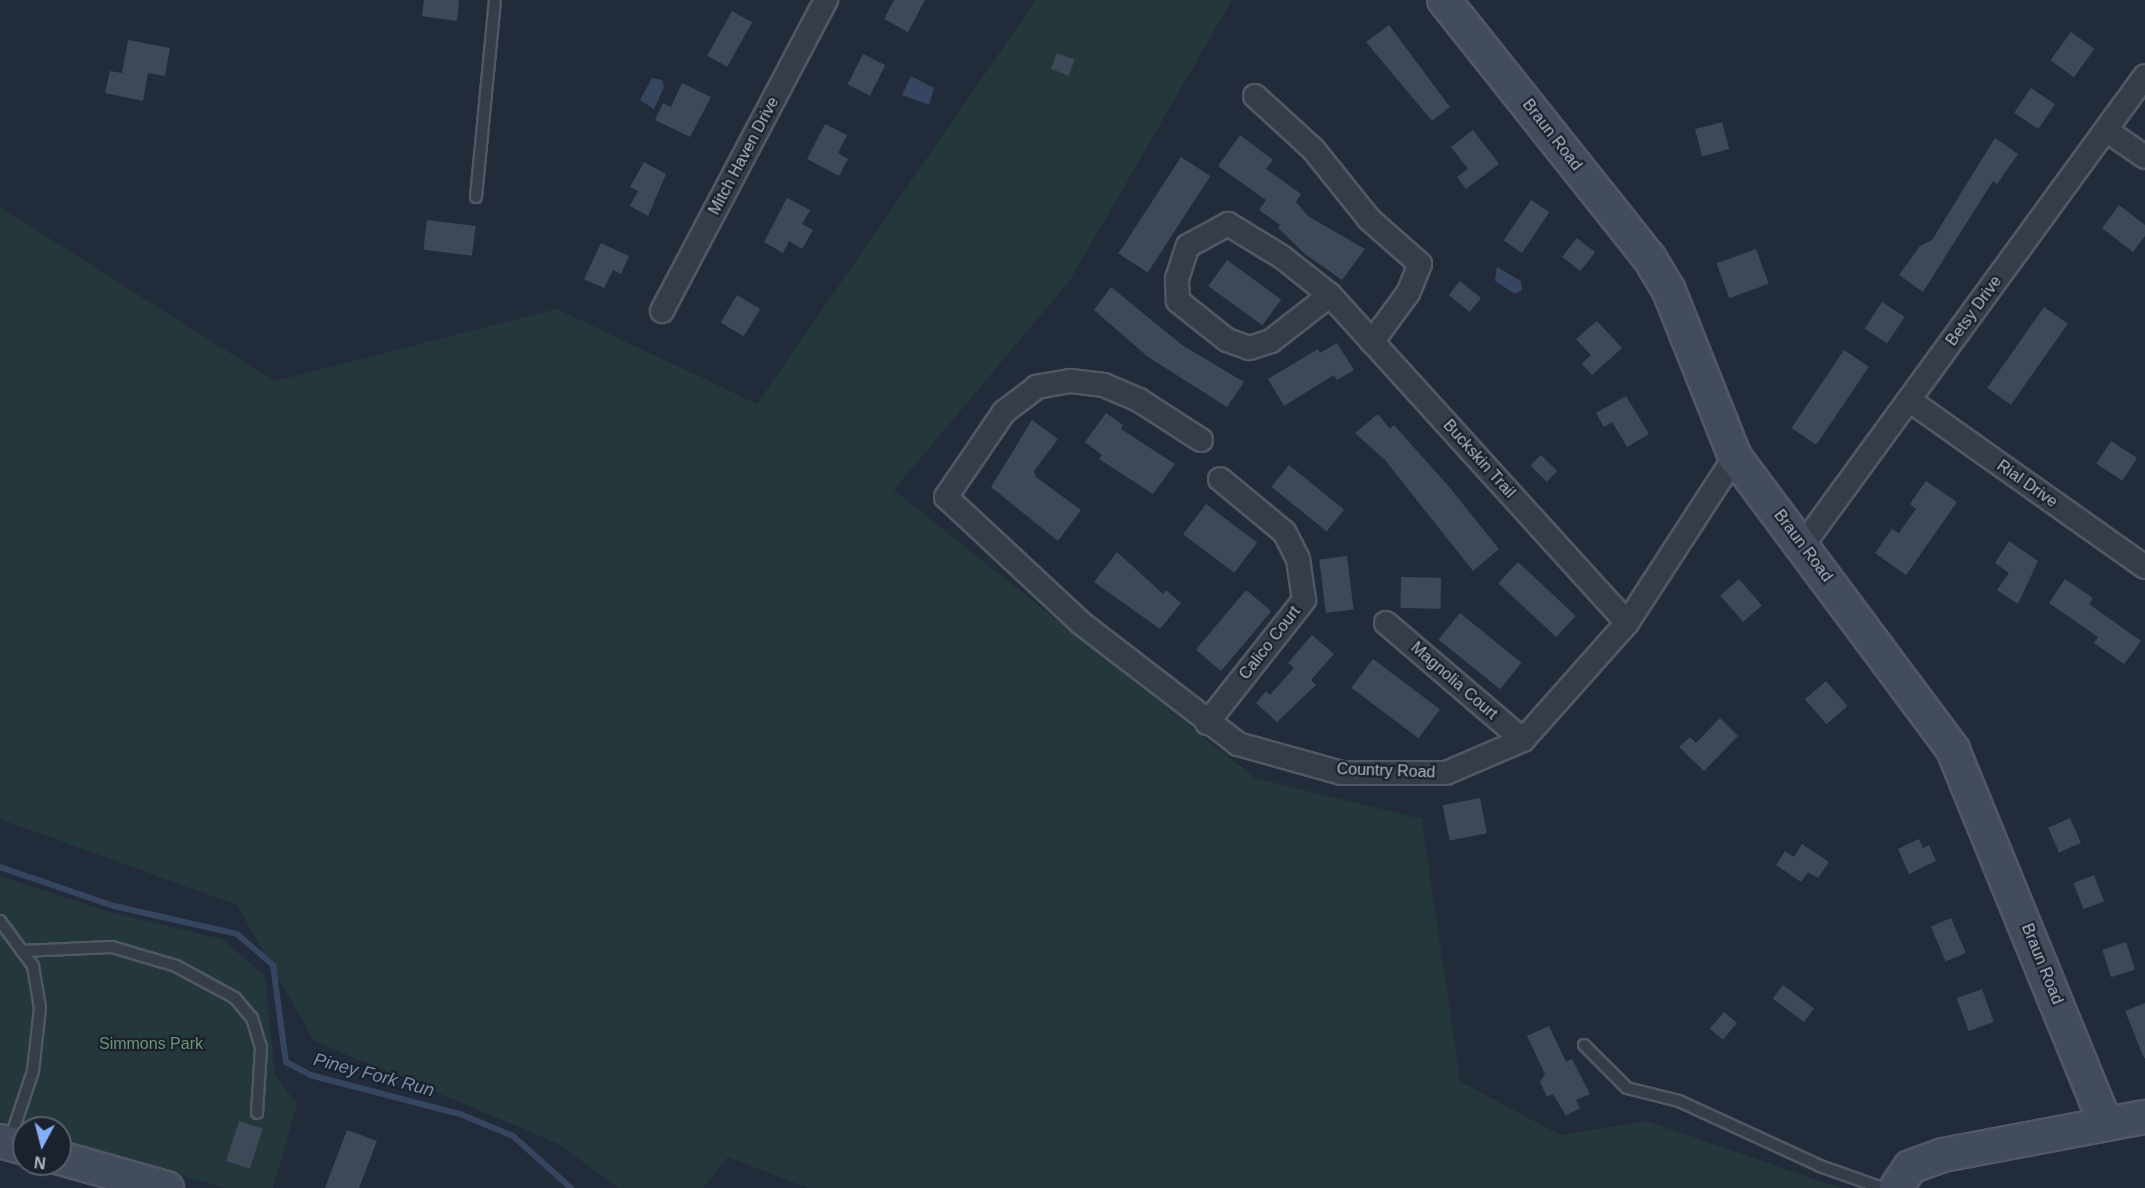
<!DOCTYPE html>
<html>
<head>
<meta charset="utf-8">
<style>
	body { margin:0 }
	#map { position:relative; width:2145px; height:1188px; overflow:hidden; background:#222b39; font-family:Helvetica,sans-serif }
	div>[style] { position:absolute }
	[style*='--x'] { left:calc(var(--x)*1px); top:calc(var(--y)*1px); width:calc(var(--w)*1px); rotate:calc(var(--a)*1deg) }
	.green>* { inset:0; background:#24373a }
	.water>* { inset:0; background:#364660 }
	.stream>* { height:6px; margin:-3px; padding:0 3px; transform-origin:3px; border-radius:3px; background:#364660 }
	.building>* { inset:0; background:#3e4958; transform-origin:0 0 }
	.roads { filter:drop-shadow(2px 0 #505864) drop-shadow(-2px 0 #505864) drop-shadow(0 2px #505864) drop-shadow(0 -2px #505864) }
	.lane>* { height:10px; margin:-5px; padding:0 5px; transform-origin:5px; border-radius:5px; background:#353d49 }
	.street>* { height:22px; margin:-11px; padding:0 11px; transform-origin:11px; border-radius:11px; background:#353d49 }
	.secondary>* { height:32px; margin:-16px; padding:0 16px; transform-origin:16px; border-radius:16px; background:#434c5c }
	span { translate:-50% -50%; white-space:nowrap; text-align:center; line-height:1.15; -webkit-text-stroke:4.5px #1b222e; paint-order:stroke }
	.street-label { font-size:16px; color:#b0b8c5 }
	.park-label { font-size:16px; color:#689573 }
	.water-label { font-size:18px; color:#788ead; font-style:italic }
	.north { position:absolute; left:12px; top:1116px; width:60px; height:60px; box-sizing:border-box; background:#1b222e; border:2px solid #575e6a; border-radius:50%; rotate:187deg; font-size:16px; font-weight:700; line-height:24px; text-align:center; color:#b0b8c5 }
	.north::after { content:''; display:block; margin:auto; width:21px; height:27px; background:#85aff5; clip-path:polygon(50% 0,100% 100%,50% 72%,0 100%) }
</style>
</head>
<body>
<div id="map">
	<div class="green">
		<i style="clip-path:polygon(1036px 0,1232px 0,1070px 280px,894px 490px,1255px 778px,1422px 819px,1460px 1081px,1560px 1135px,1647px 1121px,1840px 1188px,807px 1188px,728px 1157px,703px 1188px,619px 1188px,557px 1143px,314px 1041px,237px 905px,0 819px,0 207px,274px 381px,557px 309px,757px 404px)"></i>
		<i style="clip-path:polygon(0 876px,106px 911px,222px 939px,265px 976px,275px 1075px,297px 1104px,273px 1188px,225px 1188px,60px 1142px,60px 1128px,24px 1128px,24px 1132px,0 1125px)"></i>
	</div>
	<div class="water">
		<i style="clip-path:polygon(911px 76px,934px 88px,929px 105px,902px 95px)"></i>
		<i style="clip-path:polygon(652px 78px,662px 80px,664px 87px,654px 109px,640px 100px)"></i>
		<i style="clip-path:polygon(1497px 267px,1521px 281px,1522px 290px,1515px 294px,1495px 281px)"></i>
	</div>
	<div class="stream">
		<i style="--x:0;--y:867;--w:120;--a:18.9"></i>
		<i style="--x:114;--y:906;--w:126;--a:12.8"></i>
		<i style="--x:237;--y:934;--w:48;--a:40.7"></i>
		<i style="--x:273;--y:965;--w:98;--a:82.4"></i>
		<i style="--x:286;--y:1062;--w:27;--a:28"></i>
		<i style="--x:310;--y:1075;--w:155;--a:14.6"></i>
		<i style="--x:460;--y:1114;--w:57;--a:22.5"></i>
		<i style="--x:513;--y:1136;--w:78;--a:41.9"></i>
	</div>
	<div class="building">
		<i style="clip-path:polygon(424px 0,459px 0,457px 21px,422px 16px)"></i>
		<i style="clip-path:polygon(894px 0,925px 0,908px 32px,884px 19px)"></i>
		<i style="left:732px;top:11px;width:23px;height:51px;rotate:29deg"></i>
		<i style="clip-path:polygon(1389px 25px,1450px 107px,1432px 121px,1366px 42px)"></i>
		<i style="left:2071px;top:32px;width:29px;height:35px;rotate:36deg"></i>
		<i style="clip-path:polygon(128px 40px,170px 48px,165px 76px,148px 73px,143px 101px,105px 93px,110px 71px,122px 73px)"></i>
		<i style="left:1057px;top:53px;width:19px;height:17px;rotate:21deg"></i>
		<i style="left:863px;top:54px;width:25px;height:34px;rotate:27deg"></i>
		<i style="clip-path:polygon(682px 83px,711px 97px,690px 137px,655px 120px,663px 103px,671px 107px)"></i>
		<i style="left:2031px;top:88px;width:29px;height:30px;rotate:34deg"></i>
		<i style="left:1722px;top:122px;width:28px;height:28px;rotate:75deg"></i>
		<i style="clip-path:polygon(825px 124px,847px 135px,838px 153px,848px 159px,839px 176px,807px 159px)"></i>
		<i style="clip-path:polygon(1473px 130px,1499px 164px,1466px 189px,1457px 177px,1468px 169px,1451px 147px)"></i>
		<i style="clip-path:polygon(1240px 135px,1273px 160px,1266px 169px,1301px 194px,1296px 202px,1308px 216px,1365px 249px,1342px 280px,1305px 254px,1278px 228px,1280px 225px,1259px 210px,1266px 200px,1218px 166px)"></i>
		<i style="clip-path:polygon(1995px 138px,2018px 154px,1997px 184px,1993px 181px,1923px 292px,1899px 275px,1920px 246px,1932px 240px)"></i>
		<i style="left:1181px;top:157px;width:35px;height:115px;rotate:33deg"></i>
		<i style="clip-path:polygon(644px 162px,666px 174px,648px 216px,630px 206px,638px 191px,630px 187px)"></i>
		<i style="clip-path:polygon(787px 198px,810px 210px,802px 224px,813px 230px,802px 249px,789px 241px,783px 253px,764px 242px)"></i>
		<i style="left:1531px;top:200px;width:22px;height:49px;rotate:34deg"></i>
		<i style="clip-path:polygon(2119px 205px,2145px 225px,2145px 236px,2133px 252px,2102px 228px)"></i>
		<i style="left:427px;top:220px;width:49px;height:30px;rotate:7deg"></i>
		<i style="left:1577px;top:238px;width:23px;height:24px;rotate:38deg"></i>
		<i style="clip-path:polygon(601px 243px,629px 256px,621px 274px,613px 270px,604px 288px,584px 279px)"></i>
		<i style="left:1756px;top:249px;width:37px;height:42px;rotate:70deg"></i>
		<i style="left:1227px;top:260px;width:67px;height:32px;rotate:36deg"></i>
		<i style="left:1460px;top:281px;width:27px;height:18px;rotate:39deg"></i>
		<i style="clip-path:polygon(1111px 287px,1182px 345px,1244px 382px,1227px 407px,1148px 357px,1094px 310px)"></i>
		<i style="left:737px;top:295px;width:27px;height:32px;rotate:31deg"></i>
		<i style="left:1882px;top:302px;width:27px;height:32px;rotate:33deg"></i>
		<i style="left:2044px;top:307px;width:29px;height:99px;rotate:35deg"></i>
		<i style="clip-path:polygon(1597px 321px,1622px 348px,1592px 375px,1582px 364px,1591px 355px,1576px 339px)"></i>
		<i style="clip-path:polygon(1337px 343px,1354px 370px,1337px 380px,1334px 375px,1284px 406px,1268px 379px,1318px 349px,1320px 353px)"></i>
		<i style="left:1844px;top:350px;width:30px;height:94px;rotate:34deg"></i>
		<i style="clip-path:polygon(1626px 396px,1649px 434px,1627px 447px,1612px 422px,1604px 427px,1596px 413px)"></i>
		<i style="clip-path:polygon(1106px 413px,1123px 425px,1121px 429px,1175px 464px,1153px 494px,1099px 459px,1102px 455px,1085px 442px)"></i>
		<i style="clip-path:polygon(1378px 414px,1390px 429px,1394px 425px,1450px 488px,1499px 549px,1473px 571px,1385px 460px,1355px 433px)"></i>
		<i style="clip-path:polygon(1032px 420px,1058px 439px,1034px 471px,1036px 477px,1081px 510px,1058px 541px,991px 487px)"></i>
		<i style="left:2111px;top:441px;width:31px;height:27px;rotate:33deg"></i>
		<i style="left:1541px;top:455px;width:23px;height:15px;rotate:45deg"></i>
		<i style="left:1289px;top:465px;width:71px;height:28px;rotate:39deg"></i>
		<i style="clip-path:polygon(1926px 481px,1957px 502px,1906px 575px,1875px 553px,1892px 529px,1899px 533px,1916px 509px,1910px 504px)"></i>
		<i style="left:1206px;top:504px;width:64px;height:38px;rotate:37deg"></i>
		<i style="clip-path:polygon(2009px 541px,2038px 561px,2018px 604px,1997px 590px,2009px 573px,1995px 563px)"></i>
		<i style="clip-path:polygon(1117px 552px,1163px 594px,1166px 590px,1181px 603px,1160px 629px,1094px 582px)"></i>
		<i style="left:1347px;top:556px;width:54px;height:28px;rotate:83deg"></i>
		<i style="left:1518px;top:562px;width:79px;height:29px;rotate:43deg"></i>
		<i style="left:1401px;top:577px;width:40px;height:31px;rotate:1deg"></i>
		<i style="left:1739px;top:579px;width:35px;height:25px;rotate:49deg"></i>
		<i style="clip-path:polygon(2065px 579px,2093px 598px,2089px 604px,2141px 641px,2124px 664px,2094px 643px,2098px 637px,2049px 603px)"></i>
		<i style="left:1246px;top:590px;width:33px;height:78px;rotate:40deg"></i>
		<i style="left:1460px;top:613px;width:79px;height:34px;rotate:39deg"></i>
		<i style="clip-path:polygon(1312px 635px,1334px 654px,1311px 680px,1316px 685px,1277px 722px,1256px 703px,1266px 691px,1270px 695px,1294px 668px,1288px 663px)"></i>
		<i style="left:1373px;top:659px;width:84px;height:36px;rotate:37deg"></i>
		<i style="left:1826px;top:681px;width:33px;height:28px;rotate:49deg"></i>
		<i style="clip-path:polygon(1720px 718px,1738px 736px,1704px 771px,1679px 747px,1690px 737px,1696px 743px)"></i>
		<i style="left:1480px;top:798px;width:36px;height:38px;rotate:79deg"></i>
		<i style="left:2070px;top:818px;width:27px;height:24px;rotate:66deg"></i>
		<i style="clip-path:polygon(1919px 839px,1923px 848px,1929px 845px,1936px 861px,1909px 874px,1898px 849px)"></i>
		<i style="clip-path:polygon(1802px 844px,1829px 862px,1818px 878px,1808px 872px,1801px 882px,1776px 865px,1785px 851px,1794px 857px)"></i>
		<i style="left:2094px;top:875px;width:28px;height:22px;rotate:69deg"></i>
		<i style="left:1951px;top:918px;width:38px;height:22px;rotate:67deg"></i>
		<i style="left:2126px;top:942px;width:29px;height:25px;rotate:72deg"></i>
		<i style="left:1783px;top:985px;width:39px;height:17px;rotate:37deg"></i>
		<i style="left:1982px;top:989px;width:35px;height:27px;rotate:70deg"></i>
		<i style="clip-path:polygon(2145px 1003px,2145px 1058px,2144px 1058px,2125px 1011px)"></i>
		<i style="left:1724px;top:1012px;width:17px;height:22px;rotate:40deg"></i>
		<i style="clip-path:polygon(1549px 1026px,1566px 1062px,1572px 1059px,1590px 1094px,1576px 1100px,1580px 1108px,1566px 1116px,1553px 1094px,1547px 1097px,1540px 1082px,1545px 1074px,1527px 1036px)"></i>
		<i style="left:239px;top:1121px;width:25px;height:42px;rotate:18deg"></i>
		<i style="clip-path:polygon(347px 1130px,377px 1141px,359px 1188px,325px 1188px)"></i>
	</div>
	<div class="roads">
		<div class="lane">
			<i style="--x:476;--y:197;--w:198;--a:-84.5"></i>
			<i style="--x:0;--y:921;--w:56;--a:53.7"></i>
			<i style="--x:33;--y:966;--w:43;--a:80.5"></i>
			<i style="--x:40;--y:1008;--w:63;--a:96.3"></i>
			<i style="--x:33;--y:1071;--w:73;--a:108.4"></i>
			<i style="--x:22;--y:951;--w:90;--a:-2.5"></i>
			<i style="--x:112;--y:947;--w:67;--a:16.5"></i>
			<i style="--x:176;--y:966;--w:67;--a:28.5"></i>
			<i style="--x:235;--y:998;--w:26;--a:50"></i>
			<i style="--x:252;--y:1018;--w:31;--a:73"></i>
			<i style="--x:261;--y:1048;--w:65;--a:93.5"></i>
			<i style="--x:1584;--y:1045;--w:61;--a:45"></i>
			<i style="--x:1627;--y:1088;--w:54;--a:14"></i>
			<i style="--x:1679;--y:1101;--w:155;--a:24.7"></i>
			<i style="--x:1820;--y:1166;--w:66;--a:19.5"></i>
		</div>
		<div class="street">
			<i style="--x:1255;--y:96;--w:79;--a:42.4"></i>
			<i style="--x:1313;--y:149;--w:90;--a:51.3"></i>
			<i style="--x:1369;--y:219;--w:68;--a:41.4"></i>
			<i style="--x:1420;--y:264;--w:31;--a:112"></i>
			<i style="--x:1408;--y:293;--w:61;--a:126.3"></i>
			<i style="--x:2106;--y:130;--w:47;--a:34.7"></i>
			<i style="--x:1330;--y:295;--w:75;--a:142.1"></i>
			<i style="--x:1271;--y:341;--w:23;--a:162"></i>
			<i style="--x:1249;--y:348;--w:23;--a:-160"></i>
			<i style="--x:1227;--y:340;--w:63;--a:-141.5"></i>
			<i style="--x:1178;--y:301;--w:22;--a:-93"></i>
			<i style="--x:1177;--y:279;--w:35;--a:-72"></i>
			<i style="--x:1188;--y:246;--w:46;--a:-28.8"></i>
			<i style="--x:1228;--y:224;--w:63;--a:31.4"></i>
			<i style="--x:1282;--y:257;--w:61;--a:38.4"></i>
			<i style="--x:1330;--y:295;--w:442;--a:47.8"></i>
			<i style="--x:662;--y:311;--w:352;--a:-62.2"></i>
			<i style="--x:1909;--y:400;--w:289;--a:35.3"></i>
			<i style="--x:1201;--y:440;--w:74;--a:-147.2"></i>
			<i style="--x:1139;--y:400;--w:38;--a:-157"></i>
			<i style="--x:1104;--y:385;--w:34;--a:-173"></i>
			<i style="--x:1070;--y:381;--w:34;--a:170"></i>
			<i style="--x:1037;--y:387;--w:41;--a:142.9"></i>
			<i style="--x:1004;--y:412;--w:103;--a:124.3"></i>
			<i style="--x:946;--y:497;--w:185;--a:43"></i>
			<i style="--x:1081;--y:623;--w:198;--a:37.6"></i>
			<i style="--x:1238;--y:744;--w:108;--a:15.6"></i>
			<i style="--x:1342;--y:773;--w:104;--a:0"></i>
			<i style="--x:1446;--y:773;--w:84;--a:-23.2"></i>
			<i style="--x:1523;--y:740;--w:157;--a:-48.4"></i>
			<i style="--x:1627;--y:623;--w:198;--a:-57"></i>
			<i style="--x:1803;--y:545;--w:580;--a:-53.9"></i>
			<i style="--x:1386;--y:623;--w:180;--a:40.5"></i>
			<i style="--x:1207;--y:723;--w:157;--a:-51.7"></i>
			<i style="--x:1304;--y:600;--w:41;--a:-98.3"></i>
			<i style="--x:1298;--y:559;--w:30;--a:-117"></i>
			<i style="--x:1284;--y:532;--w:83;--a:-140.4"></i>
		</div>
		<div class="secondary">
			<i style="--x:1444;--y:0;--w:331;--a:51.5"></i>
			<i style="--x:1650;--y:259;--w:37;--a:59"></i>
			<i style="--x:1669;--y:291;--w:179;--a:68.3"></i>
			<i style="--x:1735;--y:457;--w:365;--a:53.3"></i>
			<i style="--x:1953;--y:750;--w:404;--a:67.8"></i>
			<i style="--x:0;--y:1141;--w:25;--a:16"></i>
			<i style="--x:60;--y:1158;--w:111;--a:15.7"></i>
			<i style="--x:1896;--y:1188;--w:25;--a:-56"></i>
			<i style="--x:1910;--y:1167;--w:35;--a:-20"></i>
			<i style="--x:1943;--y:1155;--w:206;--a:-10.7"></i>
		</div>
	</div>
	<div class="street-label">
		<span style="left:1552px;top:135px;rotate:52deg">Braun Road</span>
		<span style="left:744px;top:156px;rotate:-62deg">Mitch Haven Drive</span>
		<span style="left:1974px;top:311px;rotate:-54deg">Betsy Drive</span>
		<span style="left:1479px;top:459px;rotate:48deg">Buckskin Trail</span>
		<span style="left:2027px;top:484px;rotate:35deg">Rial Drive</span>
		<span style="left:1803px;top:546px;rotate:53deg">Braun Road</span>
		<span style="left:1270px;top:643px;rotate:-52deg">Calico Court</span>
		<span style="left:1454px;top:681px;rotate:41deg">Magnolia Court</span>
		<span style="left:1386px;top:771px;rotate:2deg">Country Road</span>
		<span style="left:2042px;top:964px;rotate:68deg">Braun Road</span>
	</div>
	<div class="park-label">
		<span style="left:151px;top:1044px">Simmons Park</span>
	</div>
	<div class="water-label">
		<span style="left:374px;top:1075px;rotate:15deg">Piney Fork Run</span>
	</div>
	<div class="north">N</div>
</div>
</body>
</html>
